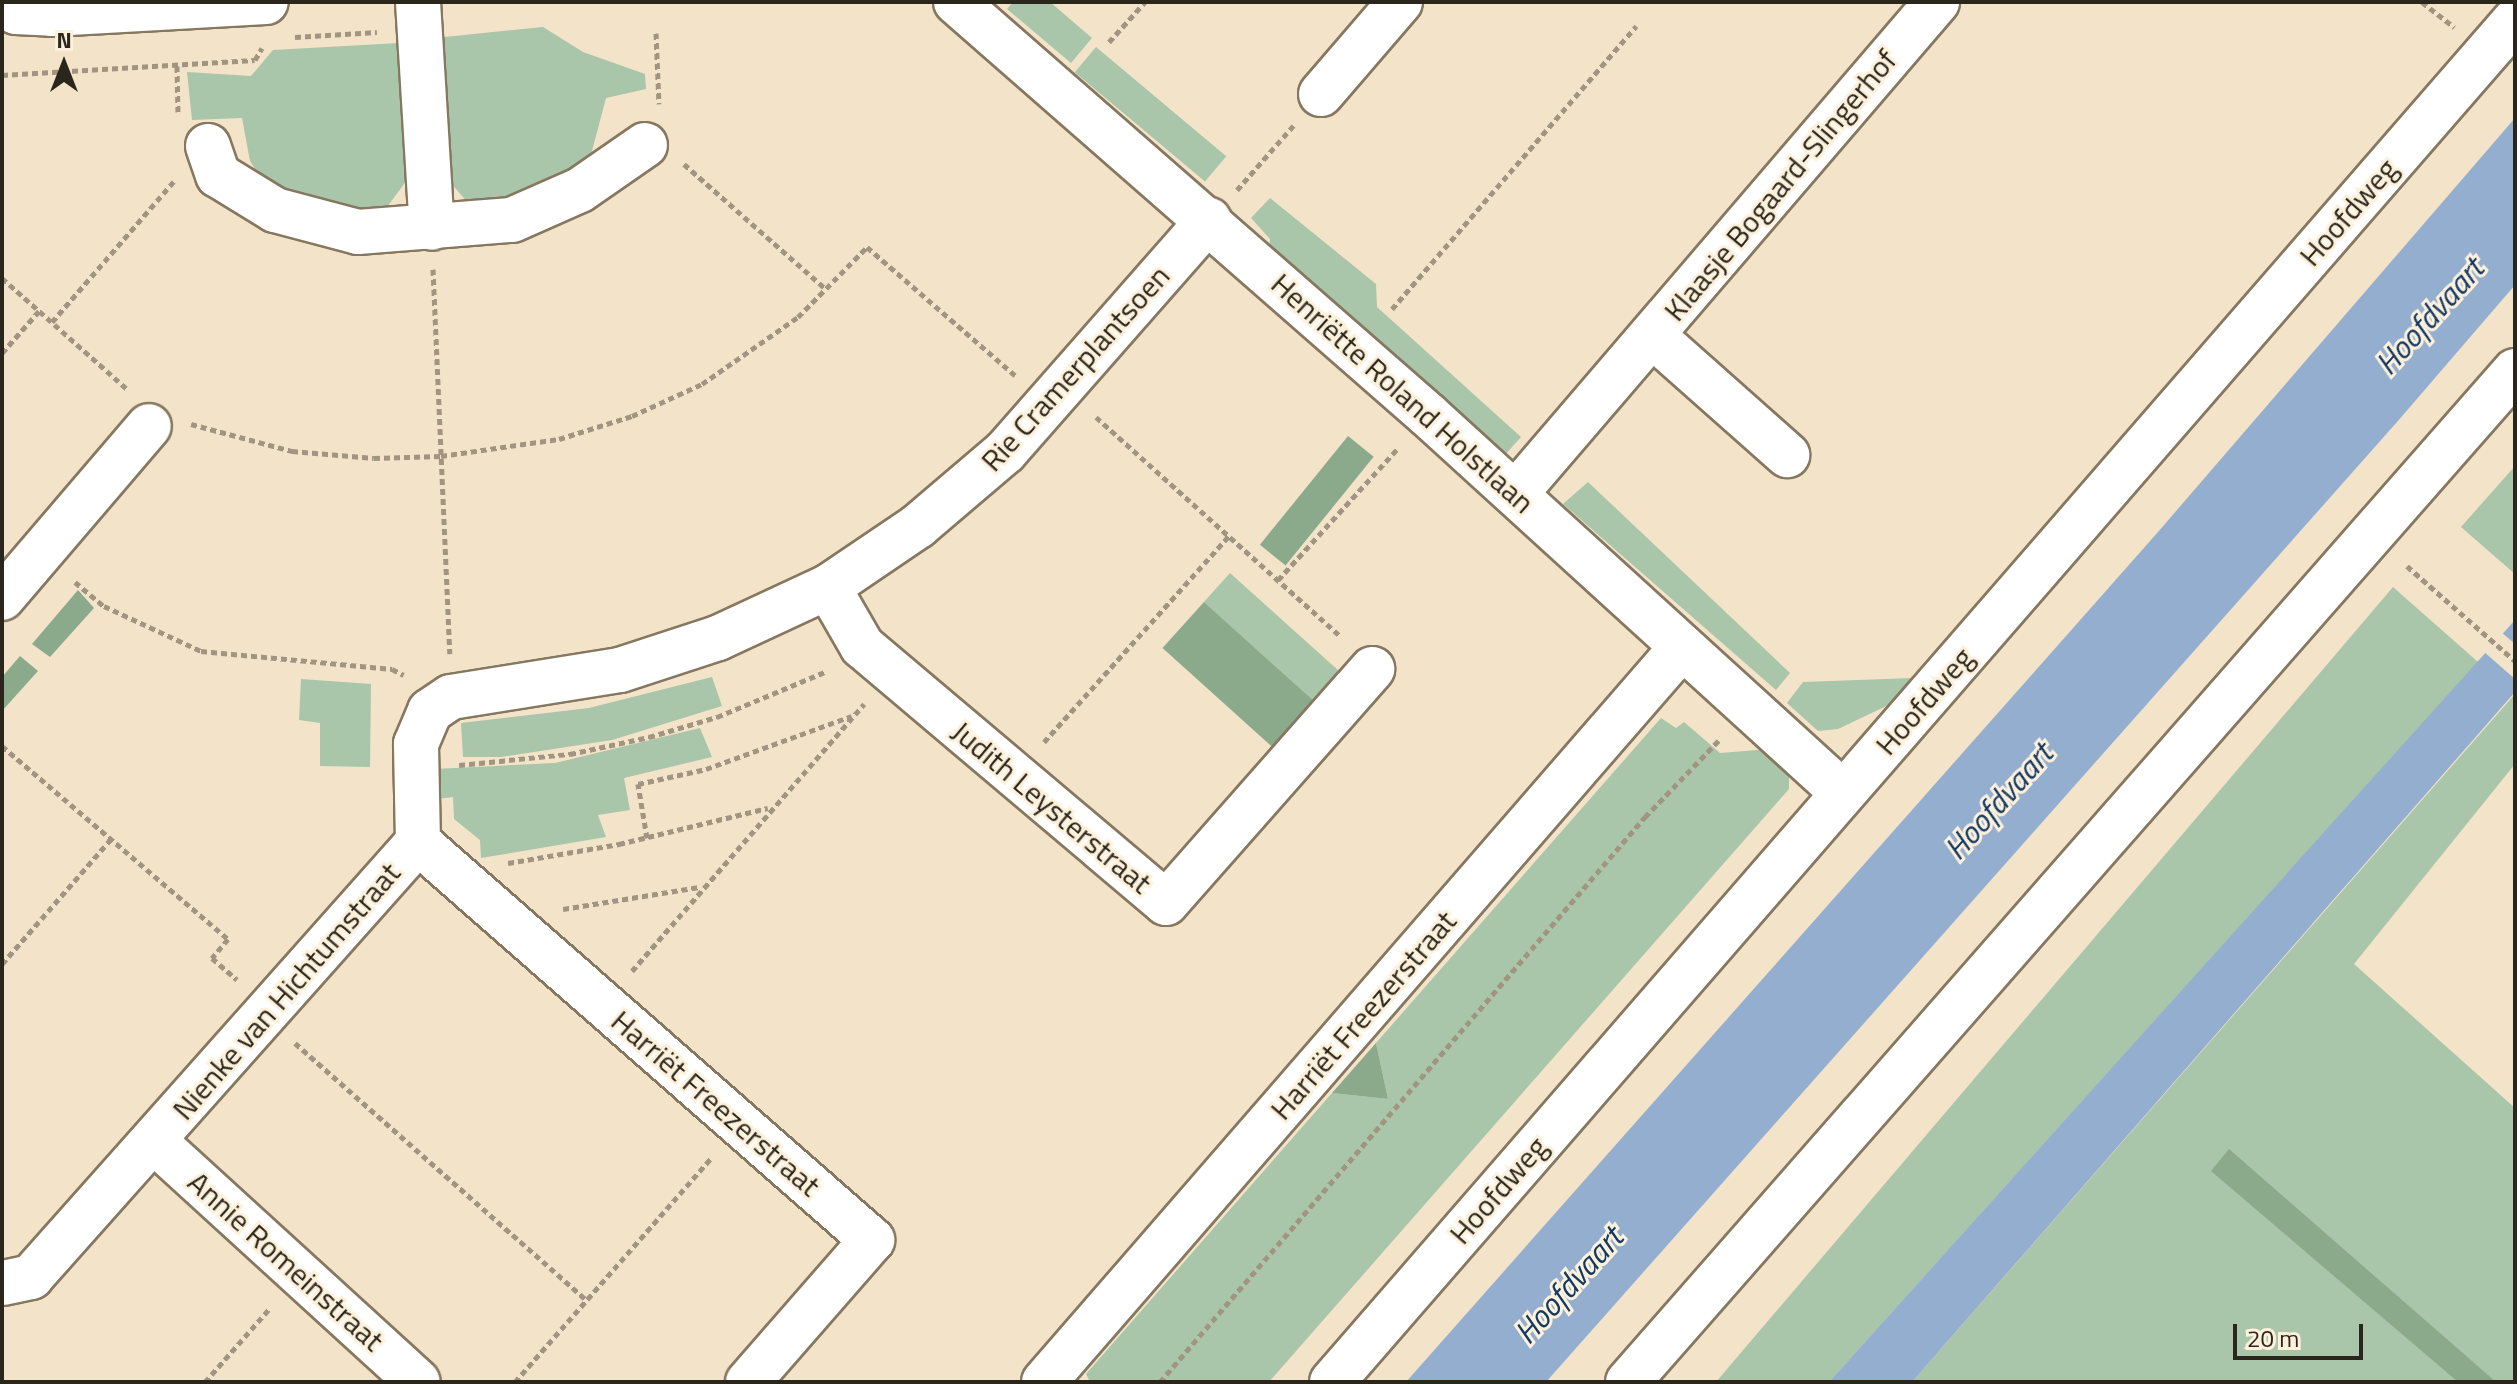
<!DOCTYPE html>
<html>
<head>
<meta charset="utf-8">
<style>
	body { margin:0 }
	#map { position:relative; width:2517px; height:1384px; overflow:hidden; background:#f3e3c9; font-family:"Titillium Web",sans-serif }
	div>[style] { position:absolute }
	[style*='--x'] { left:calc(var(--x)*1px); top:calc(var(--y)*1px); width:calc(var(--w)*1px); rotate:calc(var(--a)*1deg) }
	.green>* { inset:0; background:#a9c5aa; transform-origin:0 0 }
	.forest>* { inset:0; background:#8aaa8b; transform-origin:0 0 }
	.water>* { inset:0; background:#93aecf }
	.pier>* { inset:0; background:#f3e3c9 }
	.path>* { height:5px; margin-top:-2.5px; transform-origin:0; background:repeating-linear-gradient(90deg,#a19582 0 6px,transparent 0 10px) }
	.roads { filter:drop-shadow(2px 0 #867860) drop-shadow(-2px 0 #867860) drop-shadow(0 2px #867860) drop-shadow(0 -2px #867860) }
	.minor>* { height:44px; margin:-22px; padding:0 22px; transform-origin:22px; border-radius:22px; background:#fff }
	.tertiary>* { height:44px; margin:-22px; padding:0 22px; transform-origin:22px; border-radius:22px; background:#fff }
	span { translate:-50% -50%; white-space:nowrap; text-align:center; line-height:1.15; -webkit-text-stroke:6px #fdf1dc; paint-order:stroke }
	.street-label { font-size:30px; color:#2b261c }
	.water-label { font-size:32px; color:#113964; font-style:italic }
	.frame { position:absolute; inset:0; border:4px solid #2b261c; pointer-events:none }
	.north { position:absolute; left:24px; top:24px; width:80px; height:80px; -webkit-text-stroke:6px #fdf1dc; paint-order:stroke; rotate:0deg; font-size:22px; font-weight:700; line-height:32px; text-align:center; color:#2b261c }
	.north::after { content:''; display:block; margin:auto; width:28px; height:36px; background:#2b261c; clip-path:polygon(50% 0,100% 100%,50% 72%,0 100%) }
	.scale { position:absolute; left:2233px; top:1324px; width:130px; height:36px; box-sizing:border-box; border:4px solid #2b261c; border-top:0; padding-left:10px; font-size:24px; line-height:28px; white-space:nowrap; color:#2b261c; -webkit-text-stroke:6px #fdf1dc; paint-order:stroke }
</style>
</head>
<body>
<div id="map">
	<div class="green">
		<i style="clip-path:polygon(1013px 2px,1050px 2px,1092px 38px,1071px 63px,1007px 9px)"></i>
		<i style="clip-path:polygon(543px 27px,583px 52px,645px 74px,646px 89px,606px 98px,592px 151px,577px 173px,476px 212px,450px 182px,435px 38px)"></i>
		<i style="clip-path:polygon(399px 43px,407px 180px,379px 218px,265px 185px,250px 161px,242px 118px,192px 120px,187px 72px,251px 76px,273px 50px)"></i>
		<i style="left:1096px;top:47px;width:170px;height:33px;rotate:40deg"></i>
		<i style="clip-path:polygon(1270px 198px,1376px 284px,1377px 307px,1521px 437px,1504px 456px,1269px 251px,1270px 239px,1251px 218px)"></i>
		<i style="clip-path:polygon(2515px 466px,2515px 574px,2461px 527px)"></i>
		<i style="clip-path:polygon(1588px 482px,1790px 673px,1776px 690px,1563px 504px)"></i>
		<i style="left:1230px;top:573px;width:147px;height:39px;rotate:42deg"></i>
		<i style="clip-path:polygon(2393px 587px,2478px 662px,1829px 1382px,1716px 1382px)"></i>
		<i style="clip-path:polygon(712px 677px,722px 706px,612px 740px,501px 757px,463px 757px,461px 723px,589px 708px)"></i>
		<i style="clip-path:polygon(1913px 678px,1922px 689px,1838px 729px,1818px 731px,1787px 703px,1803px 682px)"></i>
		<i style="clip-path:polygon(301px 679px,371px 684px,370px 767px,320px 766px,320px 723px,299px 720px)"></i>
		<i style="clip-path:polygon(2515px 694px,2515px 764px,2354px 964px,2515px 1108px,2515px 1382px,1912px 1382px)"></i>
		<i style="clip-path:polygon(1661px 718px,1676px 728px,1684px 722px,1720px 753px,1770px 749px,1789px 772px,1789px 789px,1269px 1382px,1090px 1382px,1086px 1374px,1332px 1093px,1388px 1099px,1376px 1043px)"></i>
		<i style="clip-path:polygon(700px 728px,712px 757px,624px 778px,630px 810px,598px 815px,606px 837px,481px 858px,480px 840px,454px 819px,453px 797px,437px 799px,435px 769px,555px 763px)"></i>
	</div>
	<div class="forest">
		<i style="left:1348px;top:436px;width:33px;height:140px;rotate:39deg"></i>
		<i style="clip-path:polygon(78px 590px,94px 608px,50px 657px,32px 644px)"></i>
		<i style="left:1204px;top:602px;width:147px;height:62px;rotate:42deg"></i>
		<i style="clip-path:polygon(20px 656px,38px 671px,2px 711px,2px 677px)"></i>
		<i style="clip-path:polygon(1376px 1043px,1388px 1099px,1332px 1093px)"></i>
		<i style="clip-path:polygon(2229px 1149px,2496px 1382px,2458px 1382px,2211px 1171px)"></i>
	</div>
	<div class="water">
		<i style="clip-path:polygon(2515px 118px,2515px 285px,2397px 422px,1546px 1382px,1406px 1382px,2158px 532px)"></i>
		<i style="clip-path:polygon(2515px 620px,2515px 692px,1912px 1382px,1829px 1382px)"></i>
	</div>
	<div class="pier">
		<i style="clip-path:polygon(2500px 631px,2515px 644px,2515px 679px,2483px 651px)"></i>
	</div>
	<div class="path">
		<i style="--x:2422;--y:2;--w:41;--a:38"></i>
		<i style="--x:656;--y:33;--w:71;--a:87.6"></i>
		<i style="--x:295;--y:37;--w:82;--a:-3.5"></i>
		<i style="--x:1109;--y:42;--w:54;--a:-48"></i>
		<i style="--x:177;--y:66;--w:46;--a:88.8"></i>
		<i style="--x:2;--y:75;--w:253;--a:-3.4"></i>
		<i style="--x:255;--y:60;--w:14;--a:-60"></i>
		<i style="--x:684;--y:164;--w:189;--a:41.4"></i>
		<i style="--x:1237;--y:190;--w:86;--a:-48.8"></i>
		<i style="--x:433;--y:269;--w:385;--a:87.5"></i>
		<i style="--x:2;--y:278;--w:167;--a:41.6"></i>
		<i style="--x:1392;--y:309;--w:374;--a:-49.2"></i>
		<i style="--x:52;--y:322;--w:186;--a:-49.1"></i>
		<i style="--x:2;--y:353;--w:56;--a:-48.6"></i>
		<i style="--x:1096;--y:417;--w:329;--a:41.9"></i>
		<i style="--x:191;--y:424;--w:105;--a:15"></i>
		<i style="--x:292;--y:451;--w:82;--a:4.9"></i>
		<i style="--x:374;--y:458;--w:67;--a:-1.7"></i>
		<i style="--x:441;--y:456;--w:119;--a:-8.2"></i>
		<i style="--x:559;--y:439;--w:77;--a:-17.5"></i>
		<i style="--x:632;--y:416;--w:77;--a:-24.6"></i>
		<i style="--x:702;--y:384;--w:117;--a:-34.9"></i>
		<i style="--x:798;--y:317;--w:98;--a:-45.4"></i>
		<i style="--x:867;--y:247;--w:196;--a:40.9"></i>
		<i style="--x:2407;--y:566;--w:144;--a:41.3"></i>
		<i style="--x:1278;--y:580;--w:178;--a:-47.7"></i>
		<i style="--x:75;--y:582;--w:38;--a:40"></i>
		<i style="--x:104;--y:606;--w:107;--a:24.9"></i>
		<i style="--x:201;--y:651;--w:192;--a:5.4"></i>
		<i style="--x:392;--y:669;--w:13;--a:27"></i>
		<i style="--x:1044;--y:742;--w:277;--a:-48.1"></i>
		<i style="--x:2;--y:746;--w:297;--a:40.5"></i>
		<i style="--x:228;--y:939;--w:25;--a:130"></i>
		<i style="--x:212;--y:958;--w:33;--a:41"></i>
		<i style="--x:459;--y:765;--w:112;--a:-5.7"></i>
		<i style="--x:570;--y:754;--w:81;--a:-12.1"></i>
		<i style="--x:649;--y:737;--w:71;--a:-16.4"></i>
		<i style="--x:717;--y:717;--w:119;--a:-22.7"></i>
		<i style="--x:647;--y:838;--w:55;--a:-99.5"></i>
		<i style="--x:638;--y:784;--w:70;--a:-12.4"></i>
		<i style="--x:706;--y:769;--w:155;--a:-20"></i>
		<i style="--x:508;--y:863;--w:113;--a:-9.7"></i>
		<i style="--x:619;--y:844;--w:153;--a:-13.6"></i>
		<i style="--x:563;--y:909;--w:138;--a:-9.2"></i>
		<i style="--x:2;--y:964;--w:166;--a:-48.9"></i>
		<i style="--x:632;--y:971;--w:354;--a:-49"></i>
		<i style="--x:295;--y:1043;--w:389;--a:41.4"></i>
		<i style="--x:205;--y:1382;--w:98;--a:-48.7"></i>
		<i style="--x:515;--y:1382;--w:299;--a:-48.8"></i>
		<i style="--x:1160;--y:1382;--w:745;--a:-49.36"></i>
		<i style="--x:1645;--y:817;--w:110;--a:-46.1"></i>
	</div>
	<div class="roads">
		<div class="minor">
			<i style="--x:418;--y:2;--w:226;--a:86.5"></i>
			<i style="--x:956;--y:2;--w:627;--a:41.19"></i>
			<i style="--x:1428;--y:415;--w:561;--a:42.33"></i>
			<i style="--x:2;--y:4;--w:16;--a:30"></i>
			<i style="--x:16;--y:12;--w:36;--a:3"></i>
			<i style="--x:52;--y:14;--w:214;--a:-3.2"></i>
			<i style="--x:1321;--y:94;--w:121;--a:-49.3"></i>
			<i style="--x:208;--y:146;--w:31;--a:71"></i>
			<i style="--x:218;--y:175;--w:67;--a:31.6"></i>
			<i style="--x:275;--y:210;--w:86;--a:14.8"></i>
			<i style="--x:358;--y:232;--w:154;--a:-4.5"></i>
			<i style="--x:512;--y:220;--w:74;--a:-23.8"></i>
			<i style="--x:580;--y:190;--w:79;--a:-34.7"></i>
			<i style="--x:1652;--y:335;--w:181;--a:41.6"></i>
			<i style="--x:1516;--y:493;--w:647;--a:-49.39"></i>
			<i style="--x:828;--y:587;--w:68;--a:60"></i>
			<i style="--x:862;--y:646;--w:398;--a:40.2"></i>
			<i style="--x:1166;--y:903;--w:312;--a:-48.6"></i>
			<i style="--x:2;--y:598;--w:226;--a:-49.5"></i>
			<i style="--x:418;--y:842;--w:98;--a:-91.2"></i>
			<i style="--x:416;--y:744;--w:36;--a:-67"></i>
			<i style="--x:430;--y:711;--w:25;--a:-34"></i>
			<i style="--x:451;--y:697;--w:171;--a:-9.1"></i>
			<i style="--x:620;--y:670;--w:103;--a:-18.1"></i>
			<i style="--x:718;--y:638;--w:121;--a:-24.9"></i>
			<i style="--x:828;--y:587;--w:109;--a:-34.1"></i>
			<i style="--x:918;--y:526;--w:114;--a:-40.4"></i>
			<i style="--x:1005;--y:452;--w:309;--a:-48.7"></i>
			<i style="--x:418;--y:842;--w:604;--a:41.24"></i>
			<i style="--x:872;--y:1240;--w:189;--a:131.1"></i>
			<i style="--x:154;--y:1141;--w:357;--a:42.4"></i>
			<i style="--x:3;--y:1283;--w:29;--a:-12"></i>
			<i style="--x:31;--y:1277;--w:582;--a:-48.34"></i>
			<i style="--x:1044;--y:1382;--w:973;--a:-49.04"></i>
			<i style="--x:1332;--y:1382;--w:1804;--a:-49.02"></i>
		</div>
		<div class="tertiary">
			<i style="--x:1628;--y:1382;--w:1345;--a:-48.74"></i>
		</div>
	</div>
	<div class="street-label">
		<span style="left:1780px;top:185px;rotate:-50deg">Klaasje Bogaard-Slingerhof</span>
		<span style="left:2348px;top:212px;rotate:-49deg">Hoofdweg</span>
		<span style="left:1075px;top:368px;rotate:-48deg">Rie Cramerplantsoen</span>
		<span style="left:1403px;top:393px;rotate:42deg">Henriëtte Roland Holstlaan</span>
		<span style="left:1924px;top:701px;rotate:-49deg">Hoofdweg</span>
		<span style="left:1052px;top:807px;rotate:40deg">Judith Leysterstraat</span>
		<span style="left:286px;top:991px;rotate:-49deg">Nienke van Hichtumstraat</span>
		<span style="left:1363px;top:1015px;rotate:-49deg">Harriët Freezerstraat</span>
		<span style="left:716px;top:1103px;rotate:41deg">Harriët Freezerstraat</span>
		<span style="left:1498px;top:1190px;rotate:-49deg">Hoofdweg</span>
		<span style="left:286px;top:1261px;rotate:42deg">Annie Romeinstraat</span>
	</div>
	<div class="water-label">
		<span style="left:2429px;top:316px;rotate:-48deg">Hoofdvaart</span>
		<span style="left:1998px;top:801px;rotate:-48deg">Hoofdvaart</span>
		<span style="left:1568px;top:1285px;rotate:-48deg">Hoofdvaart</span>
	</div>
	<div class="frame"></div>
	<div class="north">N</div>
	<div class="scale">20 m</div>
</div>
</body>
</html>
